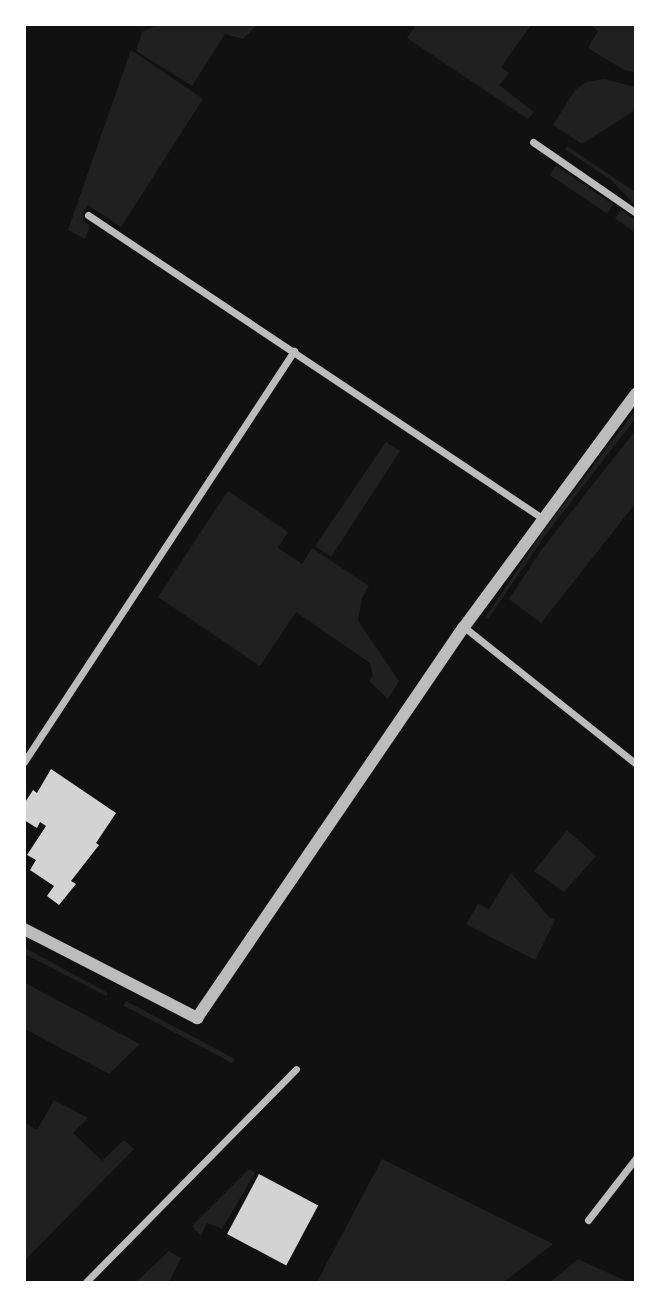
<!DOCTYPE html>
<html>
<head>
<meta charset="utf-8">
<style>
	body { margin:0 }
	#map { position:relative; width:660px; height:1307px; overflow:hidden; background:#111; font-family:Roboto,sans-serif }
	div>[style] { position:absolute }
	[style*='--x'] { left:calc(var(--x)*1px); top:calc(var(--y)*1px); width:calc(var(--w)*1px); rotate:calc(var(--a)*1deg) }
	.green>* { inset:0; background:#202020; transform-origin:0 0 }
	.building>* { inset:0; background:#d3d3d3; transform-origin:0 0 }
	.minor>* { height:7px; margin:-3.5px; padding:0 3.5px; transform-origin:3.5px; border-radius:3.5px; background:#bcbcbc }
	.tertiary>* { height:12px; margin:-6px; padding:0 6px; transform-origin:6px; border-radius:6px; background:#bcbcbc }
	span { translate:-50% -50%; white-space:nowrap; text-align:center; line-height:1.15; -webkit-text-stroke:5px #fff; paint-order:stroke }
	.frame { position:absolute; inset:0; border:26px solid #fff; pointer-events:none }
</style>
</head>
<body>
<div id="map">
	<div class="green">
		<i style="clip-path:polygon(157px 25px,157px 24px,257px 25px,243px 39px,225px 34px,192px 86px,136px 51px,142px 32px)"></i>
		<i style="clip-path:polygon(483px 25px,531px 25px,501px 67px,509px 73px,499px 85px,534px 112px,528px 119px,407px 38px,416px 25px)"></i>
		<i style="clip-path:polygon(590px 25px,635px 26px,635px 72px,624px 70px,588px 48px,598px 31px)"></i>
		<i style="clip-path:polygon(131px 50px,203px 99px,121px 227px,88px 205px,83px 212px,83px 221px,90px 226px,85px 239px,68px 230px)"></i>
		<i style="clip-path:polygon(604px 79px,635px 87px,635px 110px,582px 144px,553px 125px,575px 90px,586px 82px)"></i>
		<i style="clip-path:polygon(567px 146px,635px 192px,635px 205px,612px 181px,565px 149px)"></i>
		<i style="left:556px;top:166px;width:69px;height:11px;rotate:34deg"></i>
		<i style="clip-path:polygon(621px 210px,635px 220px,635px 233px,615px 218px)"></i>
		<i style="clip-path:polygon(635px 411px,635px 419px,547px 533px,488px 619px,485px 618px,544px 530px)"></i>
		<i style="clip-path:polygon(635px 431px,635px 504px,541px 623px,509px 599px,542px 549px)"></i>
		<i style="clip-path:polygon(386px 442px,400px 451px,331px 557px,315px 546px)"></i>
		<i style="clip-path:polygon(228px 491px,288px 532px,278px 548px,302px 564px,312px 548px,369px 586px,362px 598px,358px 621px,399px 681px,388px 699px,369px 681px,373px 675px,370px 663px,296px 612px,260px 666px,158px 597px)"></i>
		<i style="clip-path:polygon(567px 830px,596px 856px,564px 892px,534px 871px)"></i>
		<i style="clip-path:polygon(511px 873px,549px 917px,555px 920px,535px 960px,466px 924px,478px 904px,489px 909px)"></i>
		<i style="clip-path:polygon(25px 948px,108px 993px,106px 996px,25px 954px)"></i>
		<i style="clip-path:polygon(25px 983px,140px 1044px,109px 1074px,25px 1029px)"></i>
		<i style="left:126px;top:1001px;width:123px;height:5px;rotate:28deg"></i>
		<i style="clip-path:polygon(54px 1100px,88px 1118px,73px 1133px,102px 1161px,124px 1140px,134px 1149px,26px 1259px,25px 1123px,37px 1130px)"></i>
		<i style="clip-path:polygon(382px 1159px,553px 1244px,504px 1282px,317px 1282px)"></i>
		<i style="clip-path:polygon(249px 1169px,255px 1173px,222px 1229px,207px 1223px,201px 1236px,192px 1226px)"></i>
		<i style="clip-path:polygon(169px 1251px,181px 1258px,169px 1282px,136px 1282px)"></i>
		<i style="clip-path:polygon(578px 1259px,628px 1282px,550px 1282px)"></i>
	</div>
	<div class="building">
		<i style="clip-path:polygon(51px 769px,116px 813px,96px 843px,99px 845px,71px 881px,76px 884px,59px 905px,47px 896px,54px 886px,30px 870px,36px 860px,27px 855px,46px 826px,40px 822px,37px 828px,24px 820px,24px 804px,33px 790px,37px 793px)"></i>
		<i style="left:259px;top:1174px;width:67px;height:68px;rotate:28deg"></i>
	</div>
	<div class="minor">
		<i style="--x:533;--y:142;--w:125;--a:34.6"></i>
		<i style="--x:88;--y:215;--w:546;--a:33.72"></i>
		<i style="--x:464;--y:627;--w:220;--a:38.5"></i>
		<i style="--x:24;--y:762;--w:492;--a:-56.7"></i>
		<i style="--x:588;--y:1220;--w:78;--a:-52.3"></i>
		<i style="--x:86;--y:1282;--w:299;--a:-45.4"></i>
	</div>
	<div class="tertiary">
		<i style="--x:24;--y:929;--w:195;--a:27.2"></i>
		<i style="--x:197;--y:1018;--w:473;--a:-55.7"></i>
		<i style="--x:464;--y:627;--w:290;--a:-53.6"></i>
	</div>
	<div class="frame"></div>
</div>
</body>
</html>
